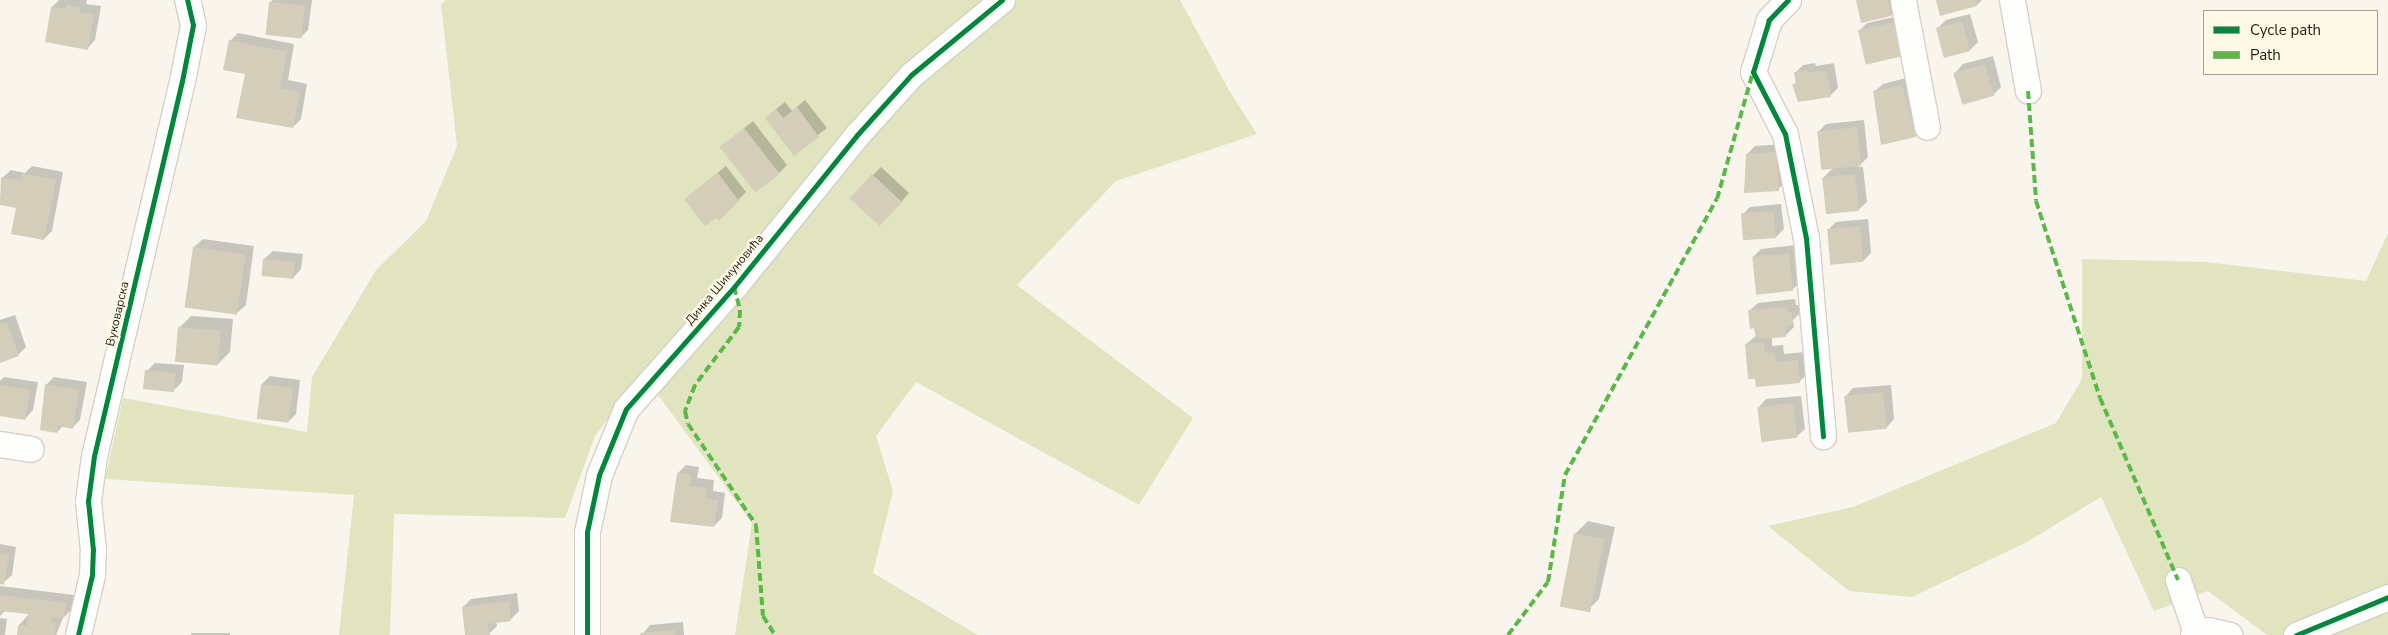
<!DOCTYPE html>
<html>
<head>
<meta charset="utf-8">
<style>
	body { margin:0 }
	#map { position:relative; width:2388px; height:635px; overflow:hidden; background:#f9f5ec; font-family:"Nunito Sans",sans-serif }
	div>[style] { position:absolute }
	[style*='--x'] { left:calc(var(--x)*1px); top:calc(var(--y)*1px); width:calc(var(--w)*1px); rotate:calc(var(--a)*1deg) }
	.green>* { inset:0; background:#e0e4bf }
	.shadow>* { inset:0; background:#0003; transform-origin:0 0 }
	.building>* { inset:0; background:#d3cdba; transform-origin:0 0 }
	.roads { filter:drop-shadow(1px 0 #d4d0c7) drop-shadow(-1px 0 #d4d0c7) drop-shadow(0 1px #d4d0c7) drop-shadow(0 -1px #d4d0c7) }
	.minor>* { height:25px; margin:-12.5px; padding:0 12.5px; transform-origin:12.5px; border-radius:12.5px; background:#fefefc }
	.quiet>* { height:4px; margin-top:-2px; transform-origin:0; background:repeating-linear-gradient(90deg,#58b947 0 8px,transparent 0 12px) }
	.cycleway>* { height:5px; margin:-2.5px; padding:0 2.5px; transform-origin:2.5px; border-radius:2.5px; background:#00873e }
	span { translate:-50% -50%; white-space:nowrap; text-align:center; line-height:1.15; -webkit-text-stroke:4.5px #fef8e7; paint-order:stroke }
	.street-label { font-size:12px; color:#211d13 }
	.legend { position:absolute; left:2203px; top:10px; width:175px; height:65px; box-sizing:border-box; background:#fef8e7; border:1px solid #a6a092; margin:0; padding:6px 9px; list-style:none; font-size:15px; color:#211d13 }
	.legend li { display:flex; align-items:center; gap:10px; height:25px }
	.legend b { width:25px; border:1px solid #a6a092 }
</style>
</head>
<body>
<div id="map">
	<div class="green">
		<i style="clip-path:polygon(446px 0,1180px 0,1230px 92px,1257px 134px,1116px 181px,1017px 285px,1193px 418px,1139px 505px,916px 382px,876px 436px,893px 491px,873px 573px,978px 635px,735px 635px,752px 523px,642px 373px,595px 436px,565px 518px,394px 514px,390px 635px,339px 635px,354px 495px,105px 479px,123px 398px,307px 432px,312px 377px,376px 270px,426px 221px,457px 146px,441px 4px)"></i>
		<i style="clip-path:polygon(2388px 233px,2388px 635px,2267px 635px,2208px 591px,2154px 611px,2101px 497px,2027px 542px,1912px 597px,1849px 591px,1768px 526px,1853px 507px,2056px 423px,2082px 379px,2082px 259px,2206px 262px,2366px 281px)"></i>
	</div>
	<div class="shadow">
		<i style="clip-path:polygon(59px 0,87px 0,86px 4px,101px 6px,95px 40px,87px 49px,46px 41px,52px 7px)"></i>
		<i style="clip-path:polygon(273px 0,312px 0,308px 30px,300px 38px,270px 2px)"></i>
		<i style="clip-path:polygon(1857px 0,1898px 0,1899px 7px,1891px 15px,1862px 21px)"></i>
		<i style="clip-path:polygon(1937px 0,1982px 0,1977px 5px)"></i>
		<i style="clip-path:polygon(1970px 14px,1978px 42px,1970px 50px,1938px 28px,1946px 20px)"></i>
		<i style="clip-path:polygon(1903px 15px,1910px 46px,1859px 31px,1867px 23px)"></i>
		<i style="clip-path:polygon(238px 33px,294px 44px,288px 80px,307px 84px,301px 119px,293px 127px,246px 73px,230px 41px)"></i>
		<i style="clip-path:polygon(1993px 56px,2001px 87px,1993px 95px,1955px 73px,1963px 64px)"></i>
		<i style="clip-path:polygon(1815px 63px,1816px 66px,1834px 63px,1838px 88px,1830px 96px,1794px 85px,1796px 82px,1795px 73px,1803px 65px)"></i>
		<i style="clip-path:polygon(1910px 77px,1924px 128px,1916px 136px,1882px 143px,1874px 92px,1883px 84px)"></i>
		<i style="clip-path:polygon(805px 100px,827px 128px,794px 154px,775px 110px,785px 102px,792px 111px)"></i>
		<i style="clip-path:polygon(1864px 120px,1868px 157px,1858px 167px,1863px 167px,1867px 202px,1858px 210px,1823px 178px,1834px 167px,1818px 132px,1826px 124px)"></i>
		<i style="clip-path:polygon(753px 121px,787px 165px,779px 173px,720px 148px)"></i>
		<i style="clip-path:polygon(1784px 144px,1787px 181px,1778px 189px,1747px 154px,1755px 146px)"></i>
		<i style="clip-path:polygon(32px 166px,63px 172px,52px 231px,44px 239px,17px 207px,0 204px,2px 178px,11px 170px,25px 173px)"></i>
		<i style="clip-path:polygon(726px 166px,746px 192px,719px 219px,686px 199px)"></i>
		<i style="clip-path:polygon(881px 167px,909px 193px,888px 217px,873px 175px)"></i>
		<i style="clip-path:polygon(1781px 204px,1784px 229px,1776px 237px,1742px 215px,1750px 207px)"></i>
		<i style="clip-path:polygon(1868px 219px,1871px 253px,1863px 261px,1828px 230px,1836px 222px)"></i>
		<i style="clip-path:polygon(203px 239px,254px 246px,246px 305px,237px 313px,194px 247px)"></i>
		<i style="clip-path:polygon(1796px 245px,1800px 282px,1792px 290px,1753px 257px,1761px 249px)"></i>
		<i style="clip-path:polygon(273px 251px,303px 254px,301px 269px,293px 278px,263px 275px,264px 259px)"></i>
		<i style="clip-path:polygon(1795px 299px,1796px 305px,1800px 305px,1800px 313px,1793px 320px,1794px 327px,1786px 335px,1772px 337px,1772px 346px,1783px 345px,1784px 354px,1805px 352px,1807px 374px,1799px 382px,1756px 377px,1746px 344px,1756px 336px,1749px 311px,1758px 303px)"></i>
		<i style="clip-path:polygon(15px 315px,26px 347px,18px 355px,0 361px,0 320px)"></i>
		<i style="clip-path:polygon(191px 316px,233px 319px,230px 352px,218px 364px,179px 328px)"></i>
		<i style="clip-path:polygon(155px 363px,184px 365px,182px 382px,174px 390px,147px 371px)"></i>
		<i style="clip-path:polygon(270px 376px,300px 380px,296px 414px,288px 422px,262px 384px)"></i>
		<i style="clip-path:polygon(4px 377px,38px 382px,33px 410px,25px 419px,0 415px,0 381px)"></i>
		<i style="clip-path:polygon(54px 377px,87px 382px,80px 420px,72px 428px,63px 426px,57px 432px,46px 385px)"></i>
		<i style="clip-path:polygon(1891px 385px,1894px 419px,1886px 428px,1845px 397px,1853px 388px)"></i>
		<i style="clip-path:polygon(1801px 396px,1805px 429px,1796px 437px,1758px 408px,1766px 399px)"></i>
		<i style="clip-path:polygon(686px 465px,699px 467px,697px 478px,714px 480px,713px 491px,725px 493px,722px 518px,714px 526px,678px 473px)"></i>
		<i style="clip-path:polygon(1588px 521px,1615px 527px,1599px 599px,1587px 611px,1576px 533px)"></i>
		<i style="clip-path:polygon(0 544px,16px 547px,12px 575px,3px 583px,0 583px)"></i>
		<i style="clip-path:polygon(0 586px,74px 595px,72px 609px,63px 618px,56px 635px,18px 635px,19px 625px,30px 613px,6px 610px,0 616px)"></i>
		<i style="clip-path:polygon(517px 593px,519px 611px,511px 619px,496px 621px,497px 626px,489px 634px,467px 635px,463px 607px,471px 599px)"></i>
		<i style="clip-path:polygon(0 618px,7px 619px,5px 635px,0 635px)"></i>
		<i style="clip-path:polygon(683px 622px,684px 635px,642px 635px,650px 625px)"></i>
		<i style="left:191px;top:633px;width:39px;height:3px"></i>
	</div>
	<div class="building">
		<i style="clip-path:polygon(1856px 0,1888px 0,1891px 16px,1861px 23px)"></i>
		<i style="clip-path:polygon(1936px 0,1976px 0,1977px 6px,1940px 16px)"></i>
		<i style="left:269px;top:2px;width:36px;height:33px;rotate:6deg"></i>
		<i style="clip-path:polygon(66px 4px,80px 7px,79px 12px,94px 14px,88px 50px,45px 42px,51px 7px,65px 9px)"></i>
		<i style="left:1962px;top:21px;width:31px;height:27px;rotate:75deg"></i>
		<i style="left:1895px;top:22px;width:35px;height:38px;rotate:77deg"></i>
		<i style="clip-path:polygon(229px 40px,287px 52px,280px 88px,300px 92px,293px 128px,236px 118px,245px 74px,223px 70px)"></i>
		<i style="left:1985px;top:64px;width:33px;height:33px;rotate:74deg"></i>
		<i style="clip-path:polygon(1807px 70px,1808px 73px,1826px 70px,1831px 97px,1798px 102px,1792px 84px,1796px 84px,1794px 72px)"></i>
		<i style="clip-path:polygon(1902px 85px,1916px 137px,1881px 145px,1873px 91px)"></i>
		<i style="clip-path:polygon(797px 107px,819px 137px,794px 156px,765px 118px,776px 109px,783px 118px)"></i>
		<i style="left:1857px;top:127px;width:39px;height:40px;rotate:84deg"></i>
		<i style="left:744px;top:128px;width:58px;height:31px;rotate:52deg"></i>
		<i style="clip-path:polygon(1776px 152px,1779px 191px,1744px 193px,1746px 154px)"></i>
		<i style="clip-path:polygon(22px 173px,56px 180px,44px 240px,11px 234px,16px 208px,0 205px,1px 177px,21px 181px)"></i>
		<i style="clip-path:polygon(718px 173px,739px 201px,719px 221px,716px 218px,705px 226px,684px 199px)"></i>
		<i style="left:872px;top:174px;width:41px;height:33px;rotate:43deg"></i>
		<i style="left:1855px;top:174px;width:37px;height:33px;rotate:84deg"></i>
		<i style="left:1774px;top:211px;width:27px;height:33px;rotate:86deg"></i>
		<i style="left:1860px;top:226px;width:36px;height:33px;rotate:85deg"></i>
		<i style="left:193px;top:247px;width:53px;height:61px;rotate:8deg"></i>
		<i style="left:1789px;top:253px;width:38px;height:37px;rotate:84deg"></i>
		<i style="left:263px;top:259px;width:32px;height:17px;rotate:5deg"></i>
		<i style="clip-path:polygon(1787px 307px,1788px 313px,1792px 312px,1793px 323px,1786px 328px,1786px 337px,1759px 339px,1754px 328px,1750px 329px,1748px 310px)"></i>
		<i style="clip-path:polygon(7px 322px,19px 356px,0 363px,0 324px)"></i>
		<i style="left:178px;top:327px;width:43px;height:35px;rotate:5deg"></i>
		<i style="clip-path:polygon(1764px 342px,1765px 353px,1775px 352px,1776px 362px,1798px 360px,1800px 383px,1756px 387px,1755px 379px,1748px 379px,1745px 344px)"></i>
		<i style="left:145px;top:370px;width:31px;height:19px;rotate:6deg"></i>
		<i style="clip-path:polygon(45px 384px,79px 390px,73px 429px,58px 426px,57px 433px,40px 430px)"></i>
		<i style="left:261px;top:384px;width:32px;height:35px;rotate:7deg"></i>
		<i style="clip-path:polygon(0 385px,30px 390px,25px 420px,0 416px)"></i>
		<i style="left:1883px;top:392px;width:37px;height:39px;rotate:84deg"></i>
		<i style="left:1793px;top:403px;width:35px;height:36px;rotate:83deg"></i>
		<i style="clip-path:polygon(677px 473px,691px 474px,690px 486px,707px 488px,705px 499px,718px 500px,714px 527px,670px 522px)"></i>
		<i style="left:1574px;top:533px;width:31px;height:75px;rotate:11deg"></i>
		<i style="clip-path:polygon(0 553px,9px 555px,4px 585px,0 584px)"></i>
		<i style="clip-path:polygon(0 595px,66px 603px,64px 618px,51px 617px,51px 622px,56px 623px,55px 635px,17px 635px,18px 625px,27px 626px,28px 614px,0 611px)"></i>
		<i style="clip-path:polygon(509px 601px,511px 621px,488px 624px,490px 635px,465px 635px,462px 607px)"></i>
		<i style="clip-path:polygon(675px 630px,675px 635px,641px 635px,640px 633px)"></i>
	</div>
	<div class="roads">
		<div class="minor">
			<i style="--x:1788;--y:0;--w:28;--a:134"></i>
			<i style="--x:1769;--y:20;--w:54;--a:107.1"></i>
			<i style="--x:1753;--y:72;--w:70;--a:62.7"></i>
			<i style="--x:1785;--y:134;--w:106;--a:78.6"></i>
			<i style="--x:1806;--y:238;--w:199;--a:85.1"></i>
			<i style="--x:1903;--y:0;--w:129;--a:79.3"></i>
			<i style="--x:2012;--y:0;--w:92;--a:80"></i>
			<i style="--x:0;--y:444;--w:31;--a:9"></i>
			<i style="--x:2178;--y:580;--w:56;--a:71.2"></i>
			<i style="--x:78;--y:635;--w:62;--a:-76.9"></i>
			<i style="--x:92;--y:575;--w:25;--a:-88"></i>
			<i style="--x:93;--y:550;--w:49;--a:-95.8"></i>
			<i style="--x:88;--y:501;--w:45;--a:-82.4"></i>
			<i style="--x:94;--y:456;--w:385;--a:-76.8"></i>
			<i style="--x:182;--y:81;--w:57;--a:-78.9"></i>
			<i style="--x:193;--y:25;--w:26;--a:-103"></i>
			<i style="--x:587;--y:635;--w:103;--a:-90"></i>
			<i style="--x:587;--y:532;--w:58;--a:-78.1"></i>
			<i style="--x:599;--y:475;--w:71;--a:-67.8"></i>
			<i style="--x:626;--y:409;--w:163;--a:-48.5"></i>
			<i style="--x:734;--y:287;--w:196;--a:-51"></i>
			<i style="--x:857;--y:135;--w:81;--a:-48"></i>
			<i style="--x:911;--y:75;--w:118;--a:-39.5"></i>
			<i style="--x:2193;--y:635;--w:16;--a:-18"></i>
			<i style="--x:2208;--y:630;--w:22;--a:13"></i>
			<i style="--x:2296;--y:635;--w:100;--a:-22.4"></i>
		</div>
	</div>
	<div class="quiet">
		<i style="--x:2028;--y:91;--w:110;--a:85.8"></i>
		<i style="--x:2036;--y:201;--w:207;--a:72"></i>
		<i style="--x:2100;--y:398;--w:198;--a:66.8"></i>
		<i style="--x:734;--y:287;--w:24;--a:75"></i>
		<i style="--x:740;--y:310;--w:17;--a:93"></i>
		<i style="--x:739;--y:327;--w:73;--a:127.2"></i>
		<i style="--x:695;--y:385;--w:28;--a:111"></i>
		<i style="--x:685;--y:411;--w:13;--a:77"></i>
		<i style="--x:688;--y:424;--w:122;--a:56"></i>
		<i style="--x:756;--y:525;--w:91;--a:85.6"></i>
		<i style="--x:763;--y:616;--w:22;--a:58"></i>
		<i style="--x:1508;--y:635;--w:66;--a:-53"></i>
		<i style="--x:1548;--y:582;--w:108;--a:-81"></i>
		<i style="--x:1565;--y:475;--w:315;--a:-61.2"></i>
		<i style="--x:1717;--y:199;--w:132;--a:-74.2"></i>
	</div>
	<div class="cycleway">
		<i style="--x:1788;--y:0;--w:28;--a:134"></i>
		<i style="--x:1769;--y:20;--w:54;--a:107.1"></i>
		<i style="--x:1753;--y:72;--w:70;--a:62.7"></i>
		<i style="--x:1785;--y:134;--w:106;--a:78.6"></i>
		<i style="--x:1806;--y:238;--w:199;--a:85.1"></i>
		<i style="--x:78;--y:635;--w:62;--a:-76.9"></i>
		<i style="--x:92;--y:575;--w:25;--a:-88"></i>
		<i style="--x:93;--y:550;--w:49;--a:-95.8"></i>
		<i style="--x:88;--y:501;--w:45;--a:-82.4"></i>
		<i style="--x:94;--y:456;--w:385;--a:-76.8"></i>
		<i style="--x:182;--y:81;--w:57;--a:-78.9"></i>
		<i style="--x:193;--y:25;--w:26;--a:-103"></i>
		<i style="--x:587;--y:635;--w:103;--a:-90"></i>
		<i style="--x:587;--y:532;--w:58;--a:-78.1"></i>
		<i style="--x:599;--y:475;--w:71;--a:-67.8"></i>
		<i style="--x:626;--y:409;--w:163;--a:-48.5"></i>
		<i style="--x:734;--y:287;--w:196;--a:-51"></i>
		<i style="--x:857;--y:135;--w:81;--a:-48"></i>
		<i style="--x:911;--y:75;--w:118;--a:-39.5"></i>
		<i style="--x:2296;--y:635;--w:100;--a:-22.4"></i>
	</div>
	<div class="street-label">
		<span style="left:725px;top:280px;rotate:-50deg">Динка Шимуновића</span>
		<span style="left:118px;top:314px;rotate:-77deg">Вуковарска</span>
	</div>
	<ul class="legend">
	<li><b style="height:6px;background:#00873e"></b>Cycle path</li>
	<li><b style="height:6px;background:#58b947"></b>Path</li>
	</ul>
</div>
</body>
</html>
